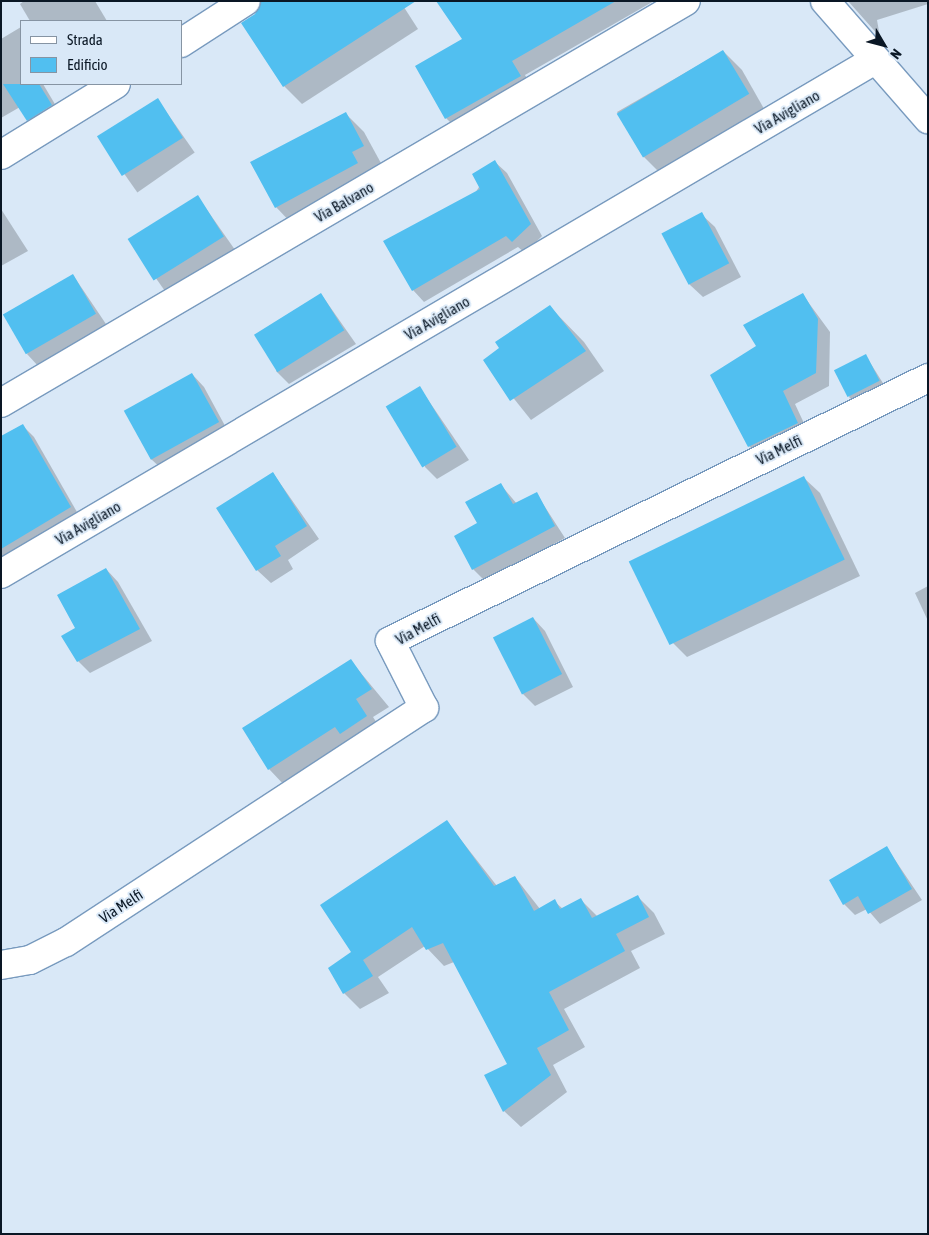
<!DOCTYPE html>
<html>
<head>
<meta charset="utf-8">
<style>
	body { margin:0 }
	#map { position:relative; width:929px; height:1235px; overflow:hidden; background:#d9e8f7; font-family:"Asap Condensed",sans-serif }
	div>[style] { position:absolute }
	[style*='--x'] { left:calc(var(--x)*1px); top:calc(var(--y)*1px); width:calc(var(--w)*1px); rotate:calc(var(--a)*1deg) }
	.shadow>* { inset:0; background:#0003; transform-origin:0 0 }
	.building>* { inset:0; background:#51bff0; transform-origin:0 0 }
	.roads { filter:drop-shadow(1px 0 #789abe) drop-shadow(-1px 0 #789abe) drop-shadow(0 1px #789abe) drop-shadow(0 -1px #789abe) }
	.minor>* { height:28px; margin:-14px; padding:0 14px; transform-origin:14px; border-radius:14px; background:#fff }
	span { translate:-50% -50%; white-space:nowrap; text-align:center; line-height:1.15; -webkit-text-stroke:4px #d9e8f7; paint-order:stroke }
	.street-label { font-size:15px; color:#0a1725 }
	.frame { position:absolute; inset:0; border:2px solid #0a1725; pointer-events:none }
	.legend { position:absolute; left:20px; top:20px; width:162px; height:65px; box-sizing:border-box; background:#d9e8f7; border:1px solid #8694a3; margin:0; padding:6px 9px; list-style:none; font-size:15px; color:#0a1725 }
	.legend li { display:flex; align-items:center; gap:10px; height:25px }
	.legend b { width:25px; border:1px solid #8694a3 }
	.north { position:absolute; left:859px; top:20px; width:50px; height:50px; -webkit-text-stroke:4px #d9e8f7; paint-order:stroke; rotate:127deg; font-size:14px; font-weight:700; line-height:20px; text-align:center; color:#0a1725 }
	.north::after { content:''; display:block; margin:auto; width:18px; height:22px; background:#0a1725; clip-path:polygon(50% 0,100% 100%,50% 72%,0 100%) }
</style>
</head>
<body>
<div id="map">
	<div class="shadow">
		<i style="clip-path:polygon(24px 1px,95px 1px,107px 21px,30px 21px,20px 4px)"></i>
		<i style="clip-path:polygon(400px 1px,418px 29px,302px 104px,284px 86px,253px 38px)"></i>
		<i style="clip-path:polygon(525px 1px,654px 1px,525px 75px,534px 91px,460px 132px,446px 118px,463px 40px)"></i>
		<i style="clip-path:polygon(848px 1px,928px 1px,928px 4px,877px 20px,880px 37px)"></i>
		<i style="clip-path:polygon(21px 27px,21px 84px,43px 84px,62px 116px,39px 131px,20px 107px,1px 118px,1px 39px)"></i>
		<i style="clip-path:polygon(723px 51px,742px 70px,767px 114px,661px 174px,642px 155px,617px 112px)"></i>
		<i style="left:158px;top:100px;width:64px;height:70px;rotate:55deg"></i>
		<i style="clip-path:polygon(345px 113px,364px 132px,382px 165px,294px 226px,276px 207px)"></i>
		<i style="clip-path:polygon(495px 162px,507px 173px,542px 236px,525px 253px,518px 247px,424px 302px,413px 290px)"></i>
		<i style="left:198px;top:197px;width:65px;height:81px;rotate:55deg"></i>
		<i style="clip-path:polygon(1px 209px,28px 251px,1px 266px)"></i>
		<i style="clip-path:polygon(701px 214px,715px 227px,741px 277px,703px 297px,689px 284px,663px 234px)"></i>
		<i style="clip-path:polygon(73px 275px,108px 327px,39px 367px,27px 354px)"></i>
		<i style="clip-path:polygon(321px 294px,356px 344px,289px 384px,276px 371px)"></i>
		<i style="clip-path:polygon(803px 295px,830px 332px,829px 386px,795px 404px,810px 436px,762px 459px,749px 446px,758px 346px)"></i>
		<i style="clip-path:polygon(550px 307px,584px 342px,604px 371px,531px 420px,484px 361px)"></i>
		<i style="clip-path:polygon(866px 356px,886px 388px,856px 404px,849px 397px)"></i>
		<i style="clip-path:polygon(192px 374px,204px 387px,230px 435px,164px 471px,151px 459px,125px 411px)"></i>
		<i style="clip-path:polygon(420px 388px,469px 460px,437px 479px,425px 467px)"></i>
		<i style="clip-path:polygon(22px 425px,34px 437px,81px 519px,1px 566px,1px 437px)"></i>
		<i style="clip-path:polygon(273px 473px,319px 539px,288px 560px,293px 569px,271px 583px,257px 570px)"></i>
		<i style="clip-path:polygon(804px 478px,820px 493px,860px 576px,687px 657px,671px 641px)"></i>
		<i style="clip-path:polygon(501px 485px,517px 504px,536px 493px,565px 538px,485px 581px,473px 569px,478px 524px)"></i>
		<i style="clip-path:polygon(106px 569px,118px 582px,152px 641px,90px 673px,78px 661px,77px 628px)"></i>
		<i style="clip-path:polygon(928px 586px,928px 621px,915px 593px)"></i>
		<i style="clip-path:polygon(533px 618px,545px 631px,573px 687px,535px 706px,523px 694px)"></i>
		<i style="clip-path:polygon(351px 661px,389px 707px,373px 717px,384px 734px,286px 787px,269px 769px)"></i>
		<i style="clip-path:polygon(447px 822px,497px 886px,515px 877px,540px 909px,554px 901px,563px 909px,581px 900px,598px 917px,637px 896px,654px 913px,665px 934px,631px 951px,640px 968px,564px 1009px,585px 1047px,553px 1065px,567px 1092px,521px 1127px,504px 1111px,509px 1064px,454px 962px,444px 966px,425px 946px,378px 977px,389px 993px,360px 1009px,344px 993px,352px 952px)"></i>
		<i style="clip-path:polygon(887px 848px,922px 900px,880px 924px,867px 909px,855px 915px,844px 904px)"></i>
	</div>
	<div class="building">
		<i style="clip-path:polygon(261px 1px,416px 1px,283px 87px,241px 23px,255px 14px)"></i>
		<i style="clip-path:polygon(436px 1px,616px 1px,512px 61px,521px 76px,445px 119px,415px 66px,462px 39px)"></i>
		<i style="left:723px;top:50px;width:51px;height:124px;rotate:59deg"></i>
		<i style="clip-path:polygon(3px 84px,39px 84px,52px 105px,27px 121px)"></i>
		<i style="left:158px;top:98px;width:47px;height:72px;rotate:58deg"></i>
		<i style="clip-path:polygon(346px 112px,364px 146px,352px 152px,358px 163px,275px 208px,250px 162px)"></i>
		<i style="clip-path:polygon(495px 160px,531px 224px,512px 242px,506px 236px,412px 291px,383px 241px,480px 189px,472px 174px)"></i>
		<i style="left:198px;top:195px;width:49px;height:83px;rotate:58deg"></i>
		<i style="left:702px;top:212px;width:58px;height:46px;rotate:62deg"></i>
		<i style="left:73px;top:274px;width:46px;height:81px;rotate:60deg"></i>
		<i style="left:321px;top:293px;width:44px;height:79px;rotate:58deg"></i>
		<i style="clip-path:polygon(803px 293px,818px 319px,816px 373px,783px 391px,798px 423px,748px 447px,710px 375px,756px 346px,743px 325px)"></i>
		<i style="clip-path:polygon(550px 305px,586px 351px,510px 401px,483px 360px,499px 348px,495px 342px)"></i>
		<i style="left:866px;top:354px;width:30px;height:36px;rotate:63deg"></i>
		<i style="left:192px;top:373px;width:56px;height:78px;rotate:61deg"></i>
		<i style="left:420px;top:386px;width:71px;height:40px;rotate:59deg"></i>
		<i style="clip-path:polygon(23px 424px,71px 507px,1px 549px,1px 436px)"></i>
		<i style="clip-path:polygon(273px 472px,307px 526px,275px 546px,281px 556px,256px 571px,216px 508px)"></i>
		<i style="left:804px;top:476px;width:93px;height:195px;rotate:64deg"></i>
		<i style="clip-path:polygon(501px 483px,513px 504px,537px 492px,555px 526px,472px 570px,454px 536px,477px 523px,465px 502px)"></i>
		<i style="clip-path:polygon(106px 568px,140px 629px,77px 662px,61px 636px,75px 628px,57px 595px)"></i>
		<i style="left:533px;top:617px;width:64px;height:45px;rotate:63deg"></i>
		<i style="clip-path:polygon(351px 659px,372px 689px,356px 699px,367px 716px,340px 734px,335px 727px,268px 770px,242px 728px)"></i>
		<i style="clip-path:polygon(447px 820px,494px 886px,515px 876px,534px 911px,555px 899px,560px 909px,581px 898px,592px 918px,638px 895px,649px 917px,616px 934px,625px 951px,549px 992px,569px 1030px,537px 1048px,551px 1075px,503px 1112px,484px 1075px,507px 1064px,443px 943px,426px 950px,412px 927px,363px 960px,373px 976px,343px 994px,328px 968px,351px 952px,320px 905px)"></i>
		<i style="clip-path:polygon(887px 846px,912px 889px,868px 914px,858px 896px,843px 905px,829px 880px)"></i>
	</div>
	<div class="roads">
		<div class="minor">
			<i style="--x:825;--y:1;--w:157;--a:48.9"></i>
			<i style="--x:181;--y:43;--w:77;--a:-32.9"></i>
			<i style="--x:1;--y:155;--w:135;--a:-31.7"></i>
			<i style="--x:1;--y:403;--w:794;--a:-30.41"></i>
			<i style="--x:1;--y:574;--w:1012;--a:-30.47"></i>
			<i style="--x:1;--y:965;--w:29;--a:-10"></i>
			<i style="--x:30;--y:960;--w:40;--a:-26.6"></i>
			<i style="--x:66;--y:942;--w:428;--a:-33.2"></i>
			<i style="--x:424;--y:708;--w:75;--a:-116.9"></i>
			<i style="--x:390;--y:641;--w:599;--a:-26.05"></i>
		</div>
	</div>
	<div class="street-label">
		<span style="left:787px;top:112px;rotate:-30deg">Via Avigliano</span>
		<span style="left:344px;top:202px;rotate:-30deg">Via Balvano</span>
		<span style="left:437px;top:318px;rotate:-30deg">Via Avigliano</span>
		<span style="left:779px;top:450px;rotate:-26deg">Via Melfi</span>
		<span style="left:88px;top:523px;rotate:-30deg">Via Avigliano</span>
		<span style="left:418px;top:629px;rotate:-29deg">Via Melfi</span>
		<span style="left:121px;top:906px;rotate:-33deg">Via Melfi</span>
	</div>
	<div class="frame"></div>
	<ul class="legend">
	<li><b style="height:6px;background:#fff"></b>Strada</li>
	<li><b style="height:14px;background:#51bff0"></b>Edificio</li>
	</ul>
	<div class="north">N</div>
</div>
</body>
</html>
